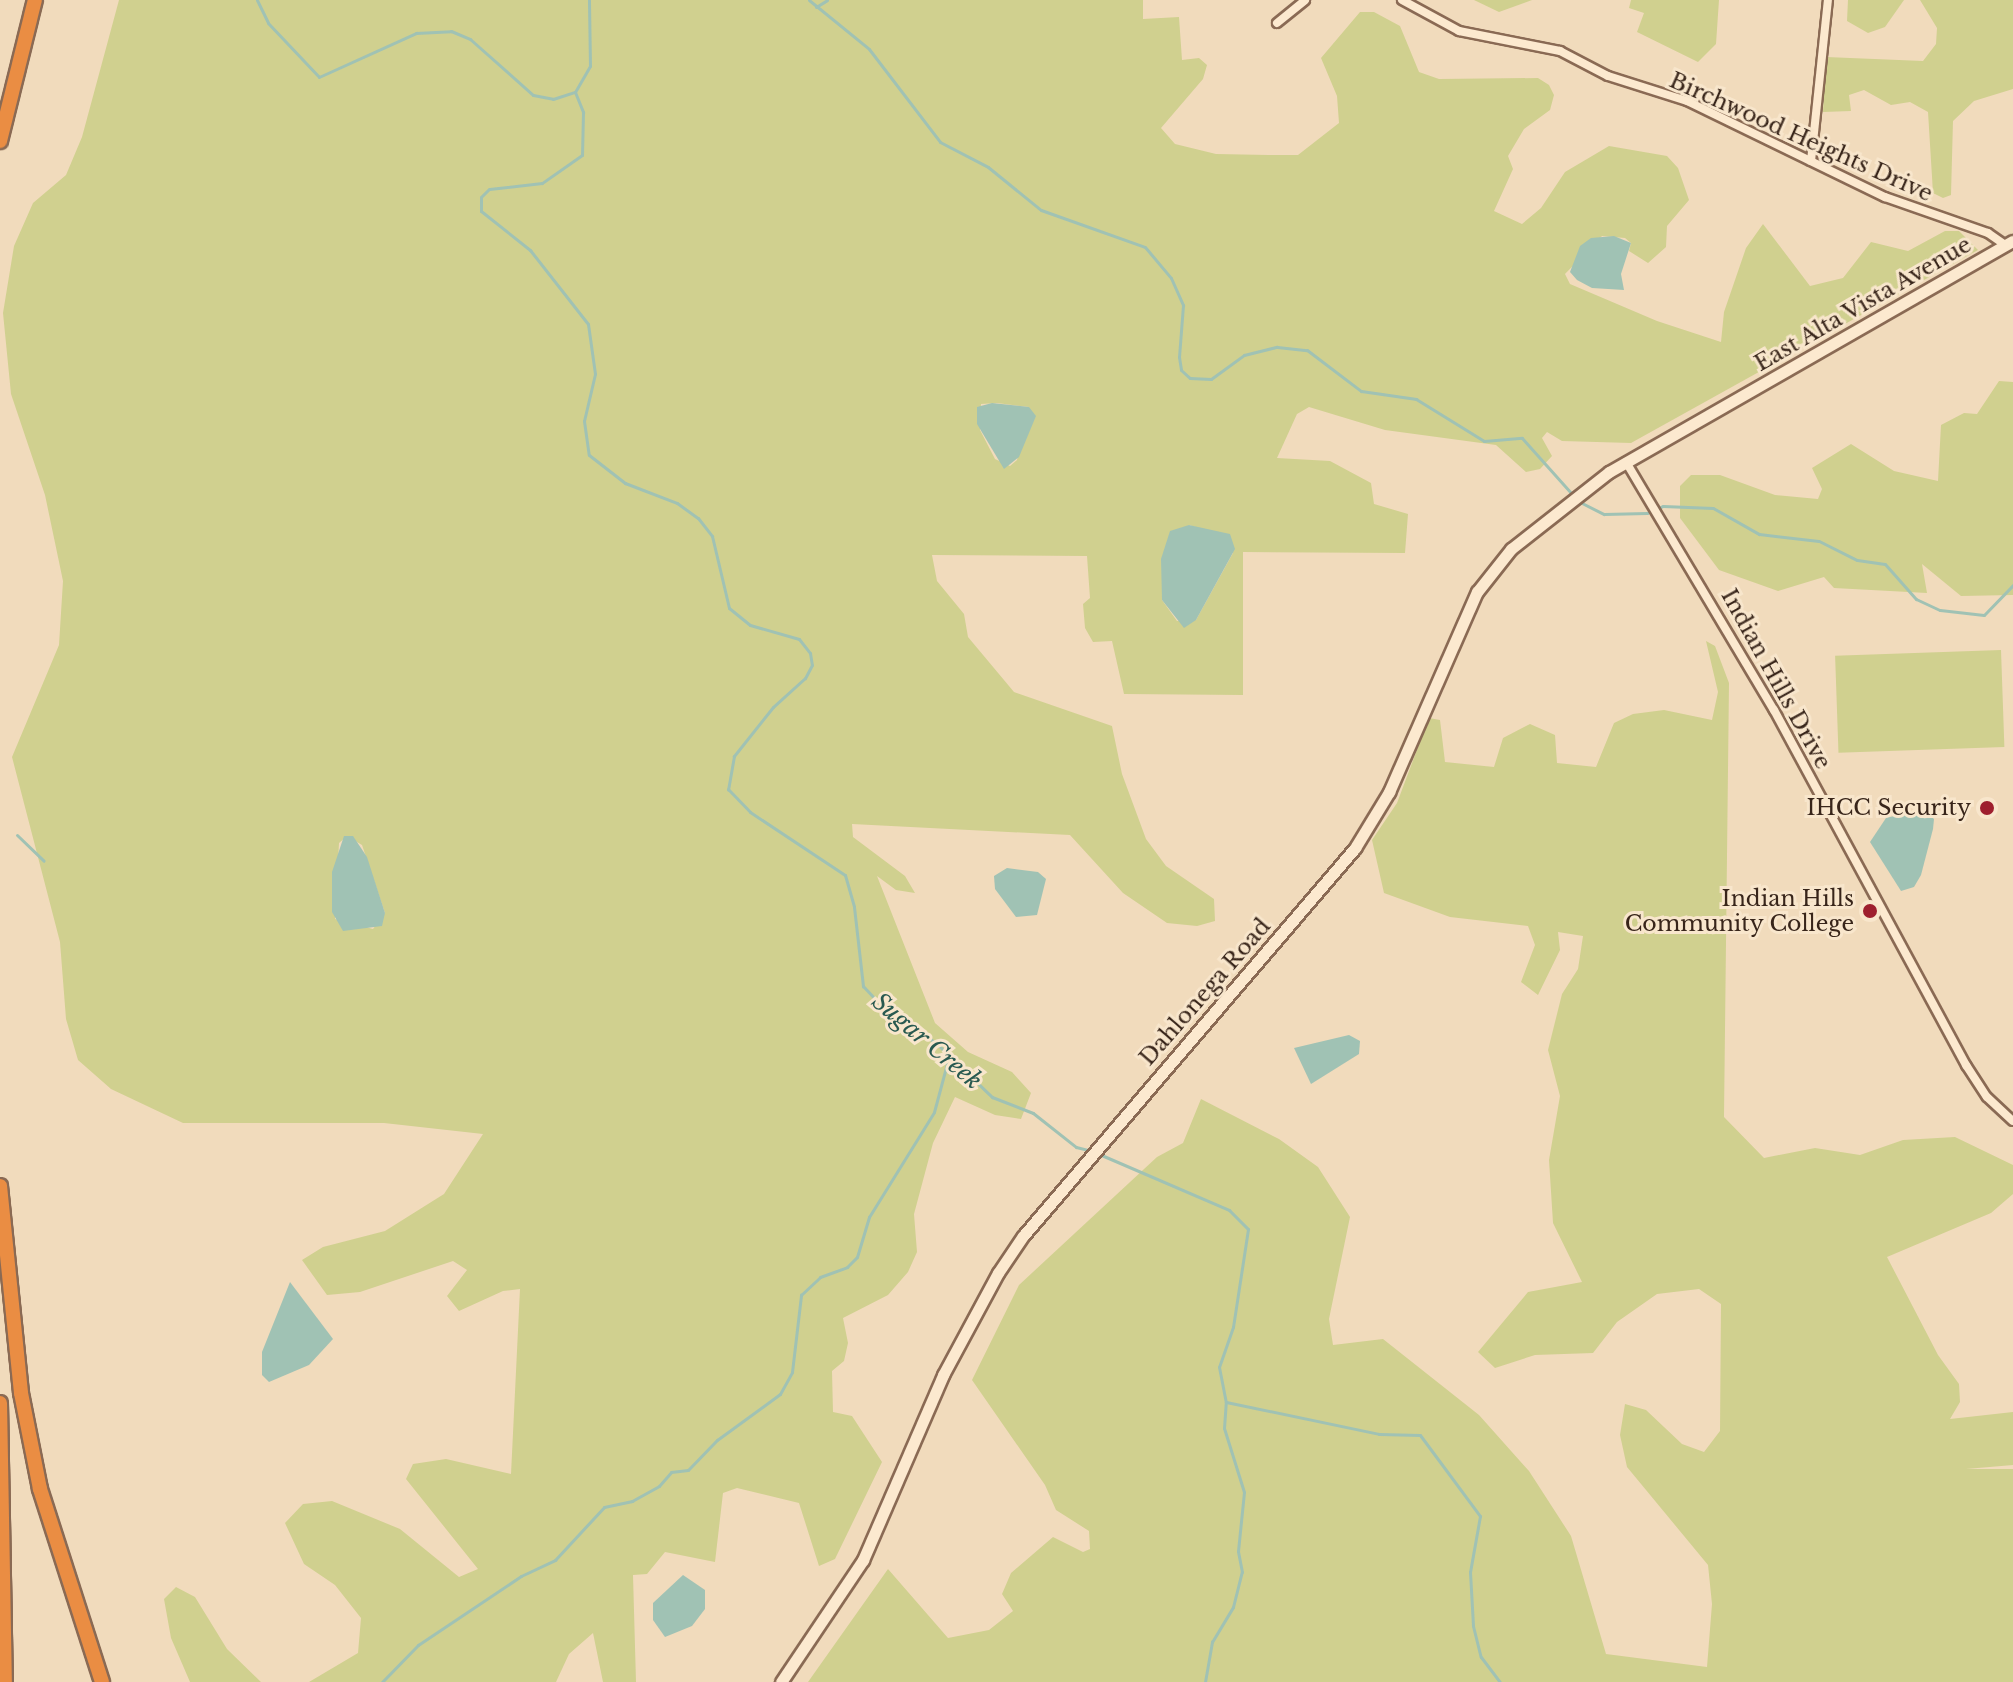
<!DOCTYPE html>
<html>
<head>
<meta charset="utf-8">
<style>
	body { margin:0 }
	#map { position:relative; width:2013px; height:1682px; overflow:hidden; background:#f1dbbc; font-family:"Libre Baskerville",serif }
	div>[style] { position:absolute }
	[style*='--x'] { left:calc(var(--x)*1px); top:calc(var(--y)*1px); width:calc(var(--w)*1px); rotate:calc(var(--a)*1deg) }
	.green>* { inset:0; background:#d0d08f; transform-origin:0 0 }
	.water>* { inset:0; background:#a0c2b4 }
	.stream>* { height:3px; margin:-1.5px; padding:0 1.5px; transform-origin:1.5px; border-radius:1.5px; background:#a0c2b4 }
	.roads { filter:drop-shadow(2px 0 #8a6a54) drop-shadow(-2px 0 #8a6a54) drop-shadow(0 2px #8a6a54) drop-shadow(0 -2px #8a6a54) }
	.street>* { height:8px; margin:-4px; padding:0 4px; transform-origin:4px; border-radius:4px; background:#fce9cf }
	.secondary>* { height:11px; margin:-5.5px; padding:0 5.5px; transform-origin:5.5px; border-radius:5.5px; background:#fce9cf }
	.highway>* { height:14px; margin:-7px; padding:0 7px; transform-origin:7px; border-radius:7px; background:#ea8d43 }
	.dots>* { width:22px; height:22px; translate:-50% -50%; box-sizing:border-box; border:4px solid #f8e6cc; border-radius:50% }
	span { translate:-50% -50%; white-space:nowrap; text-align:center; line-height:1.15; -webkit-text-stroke:6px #f8e6cc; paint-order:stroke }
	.street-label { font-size:22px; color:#38251a }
	.poi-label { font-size:22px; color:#38251a }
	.right { translate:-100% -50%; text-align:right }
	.water-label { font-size:24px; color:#285950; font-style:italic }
</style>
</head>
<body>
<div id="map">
	<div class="green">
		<i style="clip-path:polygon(evenodd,119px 0,1143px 0,1143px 19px,1179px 17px,1182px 60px,1199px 58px,1207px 65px,1203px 79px,1161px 128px,1175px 144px,1216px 154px,1269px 155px,1298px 155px,1339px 123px,1337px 96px,1321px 58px,1360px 12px,1374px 12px,1400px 26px,1419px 72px,1439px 79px,1538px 78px,1549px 85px,1554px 95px,1550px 110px,1524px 129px,1508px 156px,1513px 169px,1494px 211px,1522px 224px,1541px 208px,1565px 172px,1609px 146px,1667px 156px,1678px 168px,1689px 200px,1667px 226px,1666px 247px,1648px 263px,1629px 251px,1631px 243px,1625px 238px,1602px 236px,1565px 274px,1570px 284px,1657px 321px,1721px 342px,1724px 312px,1746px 248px,1763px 224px,1810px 286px,1843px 278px,1871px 242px,1908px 251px,1945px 231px,1959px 231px,1978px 250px,1631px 443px,1562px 441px,1547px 432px,1542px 438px,1552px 456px,1540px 469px,1526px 472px,1496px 445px,1385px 430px,1309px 407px,1297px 414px,1277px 458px,1330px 461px,1371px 483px,1374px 504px,1408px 514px,1405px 553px,1243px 552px,1243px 695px,1124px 694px,1112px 641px,1093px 642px,1085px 628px,1083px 604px,1090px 598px,1087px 556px,932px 555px,937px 581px,964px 614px,968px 637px,1014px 692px,1112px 726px,1122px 774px,1146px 839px,1166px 866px,1214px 899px,1215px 921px,1197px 926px,1167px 923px,1123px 893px,1070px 835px,852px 824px,853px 837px,905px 876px,915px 893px,896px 890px,877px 876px,935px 1023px,968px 1052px,1012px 1072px,1031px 1093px,1021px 1119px,995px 1115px,955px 1097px,933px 1143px,914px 1214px,917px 1252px,908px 1272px,888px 1295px,843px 1318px,848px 1343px,844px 1361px,832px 1371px,833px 1412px,852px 1416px,882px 1462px,835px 1559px,819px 1566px,799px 1503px,737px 1488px,723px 1493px,715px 1562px,665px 1552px,647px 1574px,633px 1575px,636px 1682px,603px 1682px,593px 1633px,569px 1654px,556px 1682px,309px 1682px,358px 1653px,361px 1618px,335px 1585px,304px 1564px,285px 1523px,303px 1504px,332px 1501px,400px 1529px,459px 1577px,478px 1569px,406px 1479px,413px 1464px,446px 1459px,511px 1474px,520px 1289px,503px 1291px,459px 1311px,447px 1296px,467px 1270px,453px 1261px,360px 1292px,327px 1295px,302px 1260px,323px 1247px,385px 1231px,444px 1194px,483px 1134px,384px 1123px,183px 1123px,111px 1089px,78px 1060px,66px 1019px,60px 942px,12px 757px,59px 645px,63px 581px,45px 495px,11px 394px,3px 313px,14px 246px,33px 203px,66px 175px,82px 137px,119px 0,997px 403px,1029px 407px,1017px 460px,1010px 466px,995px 459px,980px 430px,981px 404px,997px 403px,119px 0,1189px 525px,1205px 530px,1233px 553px,1196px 620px,1177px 621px,1162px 600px,1189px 525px,119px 0,347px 836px,362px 845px,385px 913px,373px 929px,335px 919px,339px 843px,347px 836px)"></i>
		<i style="clip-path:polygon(1474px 0,1532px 0,1499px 12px)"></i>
		<i style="clip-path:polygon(1631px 0,1719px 0,1716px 44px,1698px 62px,1637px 32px,1644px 13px,1629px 8px)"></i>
		<i style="clip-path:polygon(1848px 0,1904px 0,1885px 27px,1868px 33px,1847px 21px)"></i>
		<i style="clip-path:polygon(1920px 0,2013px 0,2013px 89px,1974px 101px,1953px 121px,1951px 195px,1943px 198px,1933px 193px,1928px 112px,1910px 102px,1891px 105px,1864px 90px,1849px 95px,1851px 111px,1823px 112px,1826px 57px,1923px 61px,1936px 44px,1937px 28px)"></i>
		<i style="clip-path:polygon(1999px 381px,2013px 382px,2013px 595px,1961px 596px,1922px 564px,1927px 593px,1834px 588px,1824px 577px,1778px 591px,1719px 570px,1680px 518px,1680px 486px,1691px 475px,1720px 475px,1775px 495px,1818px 499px,1822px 489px,1812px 468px,1851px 444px,1894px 471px,1938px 481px,1941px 425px,1964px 413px,1977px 414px)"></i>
		<i style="clip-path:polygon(1706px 641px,1715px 646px,1729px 683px,1724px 1117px,1764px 1158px,1815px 1148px,1860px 1155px,1903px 1140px,1955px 1137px,2013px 1165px,2013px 1194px,1991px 1213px,1887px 1257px,1938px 1355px,1959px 1384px,1960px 1402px,1950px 1419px,2013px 1412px,2013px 1465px,1966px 1469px,2013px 1469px,2013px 1682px,808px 1682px,888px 1569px,948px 1638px,989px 1630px,1013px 1611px,1002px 1594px,1011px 1573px,1053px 1537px,1083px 1552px,1090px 1549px,1089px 1531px,1056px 1510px,1045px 1485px,972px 1380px,1019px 1285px,1157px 1157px,1183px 1143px,1201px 1099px,1279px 1139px,1318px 1167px,1350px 1217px,1329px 1319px,1333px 1345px,1383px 1339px,1479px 1415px,1529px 1471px,1571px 1536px,1606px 1654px,1707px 1667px,1712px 1604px,1708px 1565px,1627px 1467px,1620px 1435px,1625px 1404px,1646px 1410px,1682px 1444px,1704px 1452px,1720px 1431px,1721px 1304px,1699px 1289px,1657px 1294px,1617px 1322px,1593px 1353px,1535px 1355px,1495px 1368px,1478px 1352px,1528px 1292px,1582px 1282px,1553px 1223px,1549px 1160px,1560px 1096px,1548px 1050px,1562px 994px,1578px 969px,1583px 936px,1558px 932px,1560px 950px,1538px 995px,1521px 982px,1535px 945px,1528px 926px,1450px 917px,1384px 893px,1372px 840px,1397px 803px,1429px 718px,1440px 720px,1445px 762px,1494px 767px,1503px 738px,1530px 724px,1555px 735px,1557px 763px,1596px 767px,1614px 723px,1633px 714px,1664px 710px,1712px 720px,1718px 692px)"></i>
		<i style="left:2001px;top:650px;width:97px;height:166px;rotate:88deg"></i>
		<i style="clip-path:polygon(176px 1587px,195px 1597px,227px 1649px,261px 1682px,190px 1682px,171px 1638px,164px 1599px)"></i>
	</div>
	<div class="water">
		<i style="clip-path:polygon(1614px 236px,1631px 243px,1621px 274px,1624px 290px,1592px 288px,1577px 280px,1570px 272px,1580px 246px,1591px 238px)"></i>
		<i style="clip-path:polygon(992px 403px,1029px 407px,1036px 416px,1019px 457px,1004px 469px,977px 424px,977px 407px)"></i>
		<i style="clip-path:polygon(1189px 525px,1230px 534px,1235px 549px,1196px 620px,1184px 628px,1162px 600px,1161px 559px,1170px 531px)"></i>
		<i style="clip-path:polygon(1922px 809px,1934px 819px,1933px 829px,1921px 875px,1914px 887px,1901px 891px,1870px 842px,1886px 818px)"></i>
		<i style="clip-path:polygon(344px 836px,353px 836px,367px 857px,385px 913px,382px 926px,343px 931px,332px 912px,332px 872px)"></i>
		<i style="clip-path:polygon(1007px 868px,1038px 872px,1046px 879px,1037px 915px,1016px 917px,995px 889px,994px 876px)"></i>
		<i style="clip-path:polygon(1349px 1035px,1360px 1041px,1359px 1054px,1311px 1084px,1294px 1048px)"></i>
		<i style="clip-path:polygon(290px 1282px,333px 1339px,309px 1365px,269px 1382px,262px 1375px,262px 1352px)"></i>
		<i style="clip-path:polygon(683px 1575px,705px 1590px,705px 1609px,692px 1626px,665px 1637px,653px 1620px,653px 1603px)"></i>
	</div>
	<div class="stream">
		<i style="--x:257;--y:0;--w:25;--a:64"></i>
		<i style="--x:268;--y:23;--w:74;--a:46.6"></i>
		<i style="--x:319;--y:77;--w:107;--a:-24.4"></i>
		<i style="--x:416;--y:33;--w:35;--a:-3"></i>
		<i style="--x:451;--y:31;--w:21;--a:23"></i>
		<i style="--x:470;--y:39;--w:84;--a:41.6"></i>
		<i style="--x:533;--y:95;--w:20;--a:11"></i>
		<i style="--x:553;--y:99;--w:23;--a:-18"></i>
		<i style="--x:575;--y:92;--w:30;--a:-60"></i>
		<i style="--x:590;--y:66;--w:66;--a:-90.9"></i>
		<i style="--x:809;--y:0;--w:77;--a:39.2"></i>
		<i style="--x:869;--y:49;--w:117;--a:52.6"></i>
		<i style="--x:940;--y:142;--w:54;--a:27.5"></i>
		<i style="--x:988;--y:167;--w:68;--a:39.1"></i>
		<i style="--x:1041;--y:210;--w:110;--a:19.6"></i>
		<i style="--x:1145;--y:247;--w:40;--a:50"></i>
		<i style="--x:1171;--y:278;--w:30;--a:66"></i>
		<i style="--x:1183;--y:305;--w:52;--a:94.4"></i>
		<i style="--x:1179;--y:357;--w:13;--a:81"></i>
		<i style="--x:1181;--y:370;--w:12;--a:42"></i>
		<i style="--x:1190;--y:378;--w:21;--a:3"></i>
		<i style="--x:1211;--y:379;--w:41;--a:-36"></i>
		<i style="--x:1244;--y:355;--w:34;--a:-14"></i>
		<i style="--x:1277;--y:347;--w:30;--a:6"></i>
		<i style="--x:1307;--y:350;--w:68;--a:37.2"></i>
		<i style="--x:1361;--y:391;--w:56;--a:8.3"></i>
		<i style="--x:1416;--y:399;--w:80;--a:31.7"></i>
		<i style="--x:1484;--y:441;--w:38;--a:-5"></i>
		<i style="--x:1522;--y:438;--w:76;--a:48.2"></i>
		<i style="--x:816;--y:7;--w:13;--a:-32"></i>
		<i style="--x:575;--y:92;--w:22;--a:68"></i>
		<i style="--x:583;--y:112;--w:43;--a:91.3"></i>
		<i style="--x:582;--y:155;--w:49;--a:145"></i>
		<i style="--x:542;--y:183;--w:53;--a:173.5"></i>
		<i style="--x:489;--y:189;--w:11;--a:135"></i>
		<i style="--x:481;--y:197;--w:14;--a:90"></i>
		<i style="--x:481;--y:211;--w:63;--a:38.5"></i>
		<i style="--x:530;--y:250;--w:94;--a:51.9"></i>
		<i style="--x:588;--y:324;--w:50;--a:82"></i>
		<i style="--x:595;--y:374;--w:48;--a:103.2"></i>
		<i style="--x:584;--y:421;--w:34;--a:82"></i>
		<i style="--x:589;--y:455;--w:46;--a:37.9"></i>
		<i style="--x:625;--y:483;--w:56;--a:21"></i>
		<i style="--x:677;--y:503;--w:26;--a:36"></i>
		<i style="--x:698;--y:518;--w:23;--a:52"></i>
		<i style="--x:712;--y:536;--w:74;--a:76.7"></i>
		<i style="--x:729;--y:608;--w:27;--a:39"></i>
		<i style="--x:750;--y:625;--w:51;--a:15.9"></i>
		<i style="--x:799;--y:639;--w:18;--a:52"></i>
		<i style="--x:810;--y:653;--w:12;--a:81"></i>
		<i style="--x:812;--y:665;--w:15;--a:118"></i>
		<i style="--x:805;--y:678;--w:43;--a:137.8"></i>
		<i style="--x:773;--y:707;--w:63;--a:128.5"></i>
		<i style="--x:734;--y:756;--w:34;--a:100"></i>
		<i style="--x:728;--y:789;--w:32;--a:46"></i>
		<i style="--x:750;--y:812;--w:114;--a:33.6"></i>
		<i style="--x:845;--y:875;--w:33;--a:74"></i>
		<i style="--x:854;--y:907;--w:80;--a:83.5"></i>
		<i style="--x:863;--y:986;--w:25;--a:47"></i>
		<i style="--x:880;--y:1004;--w:68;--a:34.9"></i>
		<i style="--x:936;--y:1043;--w:78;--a:44"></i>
		<i style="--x:992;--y:1097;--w:44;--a:21.3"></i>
		<i style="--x:1033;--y:1113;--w:55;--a:38.3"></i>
		<i style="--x:1076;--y:1147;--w:16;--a:14"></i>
		<i style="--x:1578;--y:501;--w:29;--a:27"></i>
		<i style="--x:1604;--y:514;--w:43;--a:-1.3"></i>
		<i style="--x:1647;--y:513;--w:17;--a:-24"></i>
		<i style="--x:1663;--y:506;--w:50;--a:2.3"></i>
		<i style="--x:1713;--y:508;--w:53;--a:29.5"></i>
		<i style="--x:1759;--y:534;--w:60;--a:6.7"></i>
		<i style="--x:1819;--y:541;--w:42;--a:26.6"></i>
		<i style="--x:1857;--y:560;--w:28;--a:8"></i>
		<i style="--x:1885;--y:564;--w:47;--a:48.5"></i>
		<i style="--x:1916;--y:599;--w:26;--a:25"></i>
		<i style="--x:1940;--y:610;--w:44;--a:6.5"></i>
		<i style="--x:1984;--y:615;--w:42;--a:-46"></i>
		<i style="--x:17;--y:835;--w:37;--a:44"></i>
		<i style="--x:1099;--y:1154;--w:142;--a:23.3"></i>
		<i style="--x:1229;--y:1210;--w:27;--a:45"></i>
		<i style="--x:1248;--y:1229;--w:99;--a:98.7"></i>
		<i style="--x:1233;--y:1327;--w:42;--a:109.3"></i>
		<i style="--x:1219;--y:1367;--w:36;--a:79"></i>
		<i style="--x:1226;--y:1402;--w:156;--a:11.8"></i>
		<i style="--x:1379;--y:1434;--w:41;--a:1.4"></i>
		<i style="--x:1420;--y:1435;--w:101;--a:53.5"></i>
		<i style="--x:1480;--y:1516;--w:57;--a:100.1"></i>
		<i style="--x:1470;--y:1572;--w:54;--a:86.8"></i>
		<i style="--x:1473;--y:1626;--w:32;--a:76"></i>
		<i style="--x:1481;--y:1657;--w:31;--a:53"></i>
		<i style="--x:382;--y:1682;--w:52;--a:-45.8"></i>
		<i style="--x:418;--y:1645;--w:124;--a:-33.8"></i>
		<i style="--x:521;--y:1576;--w:38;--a:-25"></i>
		<i style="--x:555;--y:1560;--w:72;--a:-47.2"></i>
		<i style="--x:604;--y:1507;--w:29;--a:-12"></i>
		<i style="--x:632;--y:1501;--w:31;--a:-29"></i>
		<i style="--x:659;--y:1486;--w:18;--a:-49"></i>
		<i style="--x:671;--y:1472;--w:17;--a:-7"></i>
		<i style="--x:688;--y:1470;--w:42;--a:-46"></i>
		<i style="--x:717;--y:1440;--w:78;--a:-36.1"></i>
		<i style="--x:780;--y:1394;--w:25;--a:-61"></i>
		<i style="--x:792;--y:1372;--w:78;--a:-83.3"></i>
		<i style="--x:801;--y:1295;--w:26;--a:-43"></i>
		<i style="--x:820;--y:1277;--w:29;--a:-20"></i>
		<i style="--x:847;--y:1267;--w:14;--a:-45"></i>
		<i style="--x:857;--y:1257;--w:42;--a:-73.3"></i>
		<i style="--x:869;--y:1217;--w:123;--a:-58.2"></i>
		<i style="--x:934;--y:1112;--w:58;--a:-75"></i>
		<i style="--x:1205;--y:1682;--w:41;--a:-80.1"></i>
		<i style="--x:1212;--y:1642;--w:41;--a:-59"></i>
		<i style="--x:1233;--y:1607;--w:36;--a:-76"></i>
		<i style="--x:1242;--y:1572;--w:21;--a:-101"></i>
		<i style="--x:1238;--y:1551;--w:59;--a:-84.2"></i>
		<i style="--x:1244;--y:1492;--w:67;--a:-107.4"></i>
		<i style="--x:1224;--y:1428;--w:26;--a:-86"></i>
	</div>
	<div class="roads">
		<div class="street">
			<i style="--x:1402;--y:0;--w:65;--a:28.5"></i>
			<i style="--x:1459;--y:31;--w:103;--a:11.2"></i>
			<i style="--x:1560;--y:51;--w:54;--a:27.5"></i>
			<i style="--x:1608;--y:76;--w:83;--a:17.6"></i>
			<i style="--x:1687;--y:101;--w:220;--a:25.9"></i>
			<i style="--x:1885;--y:197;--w:109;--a:19.3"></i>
			<i style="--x:1988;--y:233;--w:21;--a:35"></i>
			<i style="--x:1277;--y:23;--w:36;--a:-39"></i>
			<i style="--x:1811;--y:161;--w:162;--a:-84"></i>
			<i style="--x:1626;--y:462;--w:289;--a:59.2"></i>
			<i style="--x:1774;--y:710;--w:404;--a:61.6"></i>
			<i style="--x:1966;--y:1065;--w:38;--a:57"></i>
			<i style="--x:1987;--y:1097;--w:35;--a:43"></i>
		</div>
		<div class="secondary">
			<i style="--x:781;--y:1682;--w:147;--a:-56.1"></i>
			<i style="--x:863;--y:1560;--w:202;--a:-66.6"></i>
			<i style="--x:943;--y:1375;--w:116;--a:-61.7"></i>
			<i style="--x:998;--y:1273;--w:45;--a:-56"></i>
			<i style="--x:1023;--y:1236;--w:511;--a:-49.45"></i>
			<i style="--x:1355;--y:848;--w:66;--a:-58.7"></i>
			<i style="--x:1389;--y:792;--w:219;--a:-66.3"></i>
			<i style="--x:1477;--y:592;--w:55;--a:-51.7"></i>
			<i style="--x:1511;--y:549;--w:125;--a:-38.2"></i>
			<i style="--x:1609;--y:472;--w:465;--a:-29.8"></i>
		</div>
		<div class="highway">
			<i style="--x:0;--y:141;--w:145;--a:-76.1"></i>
			<i style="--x:0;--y:1186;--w:208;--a:84.2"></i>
			<i style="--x:21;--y:1393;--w:98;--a:78.8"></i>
			<i style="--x:40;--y:1489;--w:203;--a:72.2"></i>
			<i style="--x:0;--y:1403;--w:279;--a:89"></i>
		</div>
	</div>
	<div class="dots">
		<i style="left:1987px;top:808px;background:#9e1f2e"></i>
		<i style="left:1870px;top:911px;background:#9e1f2e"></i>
	</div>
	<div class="street-label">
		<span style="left:1801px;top:137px;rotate:24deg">Birchwood Heights Drive</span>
		<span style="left:1863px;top:304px;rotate:-30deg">East Alta Vista Avenue</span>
		<span style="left:1776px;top:679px;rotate:61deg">Indian Hills Drive</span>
		<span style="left:1205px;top:992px;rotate:-49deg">Dahlonega Road</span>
	</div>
	<div class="poi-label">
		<span class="right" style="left:1971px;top:808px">IHCC Security</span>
		<span class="right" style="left:1854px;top:911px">Indian Hills<br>Community College</span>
	</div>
	<div class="water-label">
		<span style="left:927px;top:1041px;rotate:40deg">Sugar Creek</span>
	</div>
</div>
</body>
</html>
